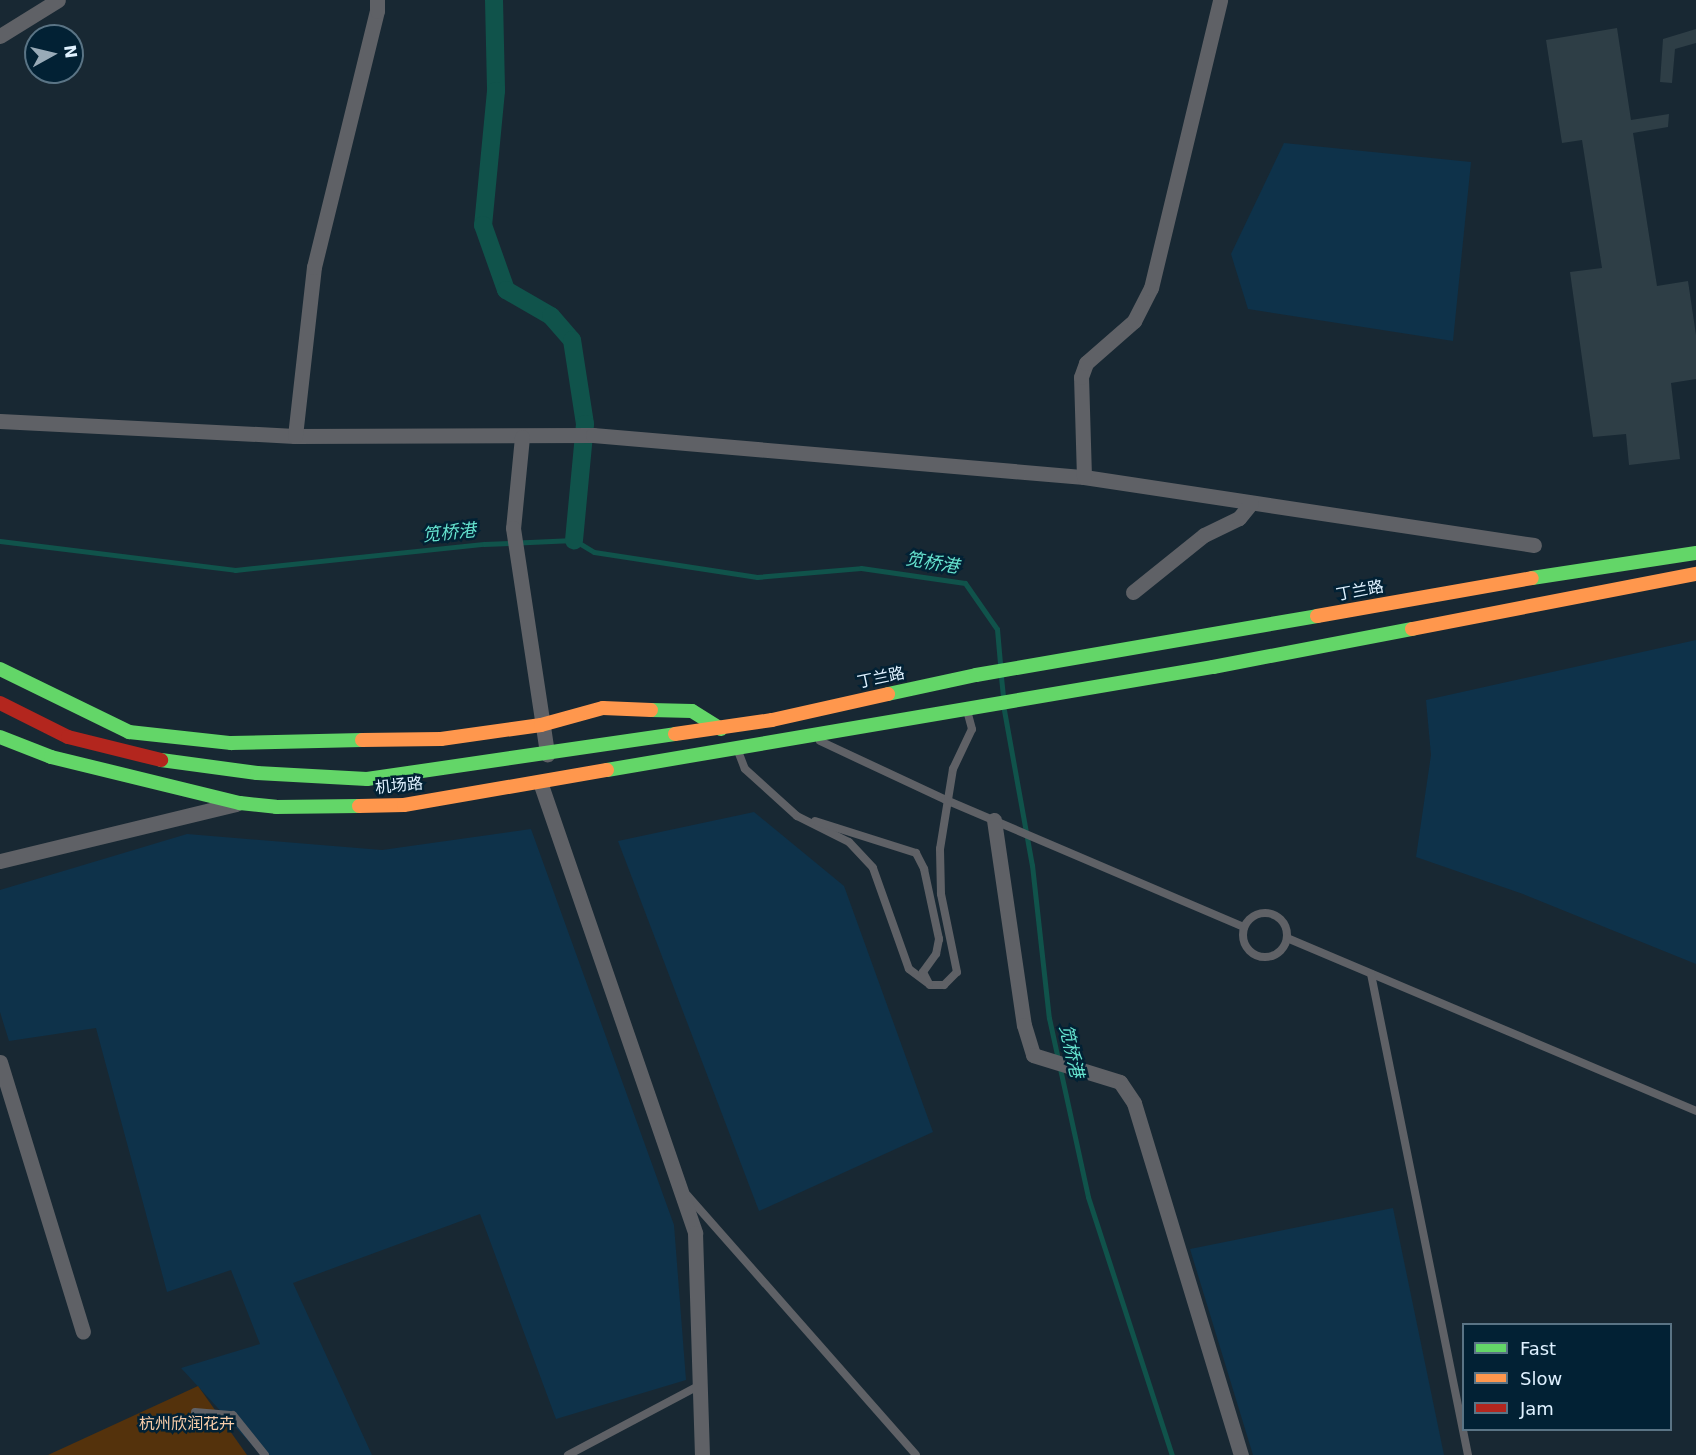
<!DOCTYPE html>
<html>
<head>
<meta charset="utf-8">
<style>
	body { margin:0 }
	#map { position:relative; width:1696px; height:1455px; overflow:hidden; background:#182833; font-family:"DejaVu Sans","Noto Sans SC",sans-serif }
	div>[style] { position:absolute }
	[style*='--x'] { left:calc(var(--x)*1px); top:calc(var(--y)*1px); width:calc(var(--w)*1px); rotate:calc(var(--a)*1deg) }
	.built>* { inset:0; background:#0e324a }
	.green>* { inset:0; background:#54320c }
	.stream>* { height:5px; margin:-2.5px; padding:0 2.5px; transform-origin:2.5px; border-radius:2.5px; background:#10534b }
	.canal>* { height:18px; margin:-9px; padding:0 9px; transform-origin:9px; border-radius:9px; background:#10534b }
	.building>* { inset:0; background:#2e3e46 }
	.lane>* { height:8px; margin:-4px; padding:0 4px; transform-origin:4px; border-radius:4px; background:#5f6166 }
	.lane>.ring { margin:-4px; padding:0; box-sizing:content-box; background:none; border:8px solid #5f6166; border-radius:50% }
	.street>* { height:15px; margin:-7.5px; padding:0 7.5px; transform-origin:7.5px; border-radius:7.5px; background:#5f6166 }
	.fast>* { height:14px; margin:-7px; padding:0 7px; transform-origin:7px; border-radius:7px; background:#63d668 }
	.slow>* { height:14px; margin:-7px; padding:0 7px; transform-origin:7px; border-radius:7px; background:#ff974d }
	.jam>* { height:14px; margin:-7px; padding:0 7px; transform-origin:7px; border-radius:7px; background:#b3261e }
	span { translate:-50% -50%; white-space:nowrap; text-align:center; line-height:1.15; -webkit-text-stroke:5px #022134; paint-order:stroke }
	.street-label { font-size:16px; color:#dff1ff }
	.park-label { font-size:16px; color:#f9cda9 }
	.water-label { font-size:18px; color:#65e3cf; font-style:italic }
	.legend { position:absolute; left:1462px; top:1323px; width:210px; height:108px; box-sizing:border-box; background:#022134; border:2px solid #5a7485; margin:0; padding:8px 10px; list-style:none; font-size:18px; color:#dff1ff }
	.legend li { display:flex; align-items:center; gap:12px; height:30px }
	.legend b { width:30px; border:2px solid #5a7485 }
	.north { position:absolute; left:24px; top:24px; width:60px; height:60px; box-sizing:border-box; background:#022134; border:2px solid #5a7485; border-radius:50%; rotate:82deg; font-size:16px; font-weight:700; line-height:24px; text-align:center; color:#dff1ff }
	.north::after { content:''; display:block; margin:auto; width:21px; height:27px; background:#99abb8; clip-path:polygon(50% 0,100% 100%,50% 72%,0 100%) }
</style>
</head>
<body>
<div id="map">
	<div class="built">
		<i style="clip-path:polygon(1284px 143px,1471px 162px,1453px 341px,1248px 309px,1231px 254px)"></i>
		<i style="clip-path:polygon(1696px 640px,1696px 964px,1523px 894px,1416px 857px,1431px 755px,1426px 700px)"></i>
		<i style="clip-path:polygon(754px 812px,844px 886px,933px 1132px,759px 1211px,618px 841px)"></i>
		<i style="clip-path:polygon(531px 829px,674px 1225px,686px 1380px,556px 1419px,480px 1214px,293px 1283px,372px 1455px,261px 1455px,181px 1368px,260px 1344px,231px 1270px,167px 1292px,96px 1028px,9px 1041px,0 1012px,0 890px,187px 834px,382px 850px)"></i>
		<i style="clip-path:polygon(1393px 1208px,1444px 1455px,1253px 1455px,1190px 1249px)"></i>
	</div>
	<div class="green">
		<i style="clip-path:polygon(198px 1386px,247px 1455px,48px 1455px)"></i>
	</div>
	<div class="stream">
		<i style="--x:0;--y:541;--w:237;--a:7"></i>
		<i style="--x:235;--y:570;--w:250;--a:-6"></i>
		<i style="--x:484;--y:544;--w:90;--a:-2.5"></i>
		<i style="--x:574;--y:540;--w:23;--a:31"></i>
		<i style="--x:594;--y:552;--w:165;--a:8.7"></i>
		<i style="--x:757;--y:577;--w:104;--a:-4.9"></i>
		<i style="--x:861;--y:568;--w:105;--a:8.2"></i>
		<i style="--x:965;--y:583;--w:56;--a:55.2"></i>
		<i style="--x:997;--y:629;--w:35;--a:85"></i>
		<i style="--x:1001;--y:677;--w:20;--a:84"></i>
		<i style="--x:1004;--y:710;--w:158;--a:79.8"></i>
		<i style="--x:1032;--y:865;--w:154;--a:83.7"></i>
		<i style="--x:1049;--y:1018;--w:183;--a:77.7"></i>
		<i style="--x:1088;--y:1197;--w:271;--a:72"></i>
	</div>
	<div class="canal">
		<i style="--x:494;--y:0;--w:91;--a:88.7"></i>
		<i style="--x:496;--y:91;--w:135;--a:95.5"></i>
		<i style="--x:483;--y:225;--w:69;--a:70.5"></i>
		<i style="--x:506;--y:290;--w:52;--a:30"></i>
		<i style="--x:551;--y:316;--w:32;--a:49"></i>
		<i style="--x:572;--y:340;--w:85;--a:81.2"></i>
		<i style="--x:585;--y:424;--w:117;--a:95.4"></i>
	</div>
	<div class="building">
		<i style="clip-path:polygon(1617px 28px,1631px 120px,1669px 114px,1668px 127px,1633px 133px,1657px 286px,1688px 281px,1696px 335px,1696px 379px,1671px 383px,1680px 459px,1629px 465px,1626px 434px,1593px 437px,1570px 272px,1602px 268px,1582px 140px,1562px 143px,1546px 40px)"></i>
		<i style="clip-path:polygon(1696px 29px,1696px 43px,1675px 49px,1672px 83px,1660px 82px,1663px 39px)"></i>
	</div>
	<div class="lane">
		<i style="--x:820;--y:741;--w:139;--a:25.1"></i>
		<i style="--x:946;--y:800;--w:324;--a:23.1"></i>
		<i style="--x:738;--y:751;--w:19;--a:69"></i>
		<i style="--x:745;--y:769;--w:70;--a:42.1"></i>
		<i style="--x:797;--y:816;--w:58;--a:26.6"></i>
		<i style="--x:849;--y:842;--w:35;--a:47"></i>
		<i style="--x:873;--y:868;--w:107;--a:70.4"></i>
		<i style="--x:909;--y:969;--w:26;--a:37"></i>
		<i style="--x:930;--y:985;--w:14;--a:0"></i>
		<i style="--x:944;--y:985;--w:18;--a:-45"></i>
		<i style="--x:957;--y:972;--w:80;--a:-101.6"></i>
		<i style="--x:941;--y:894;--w:45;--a:-91.3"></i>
		<i style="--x:940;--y:849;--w:81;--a:-80.8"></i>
		<i style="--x:953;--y:769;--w:44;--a:-64.6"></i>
		<i style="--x:972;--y:729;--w:20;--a:-105"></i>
		<i style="--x:815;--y:821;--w:106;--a:17.6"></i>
		<i style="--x:916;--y:853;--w:18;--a:63"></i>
		<i style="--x:924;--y:869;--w:72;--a:77.9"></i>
		<i style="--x:939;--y:939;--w:15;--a:101"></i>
		<i style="--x:936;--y:954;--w:22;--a:126"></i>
		<i style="--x:923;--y:972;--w:13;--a:63"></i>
		<i class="ring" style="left:1243px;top:913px;width:36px;height:36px"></i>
		<i style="--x:1287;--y:938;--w:444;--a:22.9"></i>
		<i style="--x:1371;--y:974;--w:491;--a:78.6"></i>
		<i style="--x:687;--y:1195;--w:346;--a:48.6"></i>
		<i style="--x:195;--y:1412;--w:38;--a:5"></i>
		<i style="--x:233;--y:1415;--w:51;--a:51.3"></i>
		<i style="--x:568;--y:1455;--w:149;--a:-27.9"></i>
	</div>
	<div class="street">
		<i style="--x:0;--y:36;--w:68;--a:-31.8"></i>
		<i style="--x:0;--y:421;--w:295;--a:2.9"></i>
		<i style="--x:295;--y:436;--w:298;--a:-0.2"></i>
		<i style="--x:593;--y:435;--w:493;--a:4.9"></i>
		<i style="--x:1084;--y:477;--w:455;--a:8.6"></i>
		<i style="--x:295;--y:436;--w:170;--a:-83.6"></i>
		<i style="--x:314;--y:267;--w:264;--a:-76.2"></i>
		<i style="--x:377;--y:11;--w:11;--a:-90"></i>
		<i style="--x:522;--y:437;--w:91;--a:95.6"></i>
		<i style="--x:513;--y:528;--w:229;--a:81.4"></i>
		<i style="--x:1084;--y:477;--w:100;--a:-91.7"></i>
		<i style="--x:1081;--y:377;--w:15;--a:-70"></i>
		<i style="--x:1086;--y:363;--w:64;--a:-41.2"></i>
		<i style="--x:1134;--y:321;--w:37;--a:-63"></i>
		<i style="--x:1151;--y:288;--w:296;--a:-76.5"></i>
		<i style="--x:1133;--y:592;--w:91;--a:-38.8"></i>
		<i style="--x:1204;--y:535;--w:39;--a:-26"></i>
		<i style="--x:1239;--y:518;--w:19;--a:-51"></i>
		<i style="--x:540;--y:782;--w:477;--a:71"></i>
		<i style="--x:695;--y:1233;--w:222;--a:88.2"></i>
		<i style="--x:994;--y:820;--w:207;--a:81.7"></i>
		<i style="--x:1024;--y:1025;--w:31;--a:73"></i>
		<i style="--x:1033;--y:1055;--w:91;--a:17.2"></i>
		<i style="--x:1120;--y:1082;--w:25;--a:56"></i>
		<i style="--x:1134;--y:1103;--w:368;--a:73.1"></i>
		<i style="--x:0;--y:861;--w:243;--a:-13.6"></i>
		<i style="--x:0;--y:1062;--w:282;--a:72.9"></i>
	</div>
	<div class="fast">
		<i style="--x:1532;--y:578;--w:166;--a:-8.7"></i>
		<i style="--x:0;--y:669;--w:144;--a:26"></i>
		<i style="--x:129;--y:732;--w:103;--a:6.2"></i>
		<i style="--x:231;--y:743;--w:131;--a:-1.3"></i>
		<i style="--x:888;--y:694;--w:90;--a:-12.2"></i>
		<i style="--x:976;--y:675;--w:346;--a:-9.8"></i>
		<i style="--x:651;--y:710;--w:41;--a:1.4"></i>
		<i style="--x:692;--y:711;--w:34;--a:32"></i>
		<i style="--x:0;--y:737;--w:55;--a:21.4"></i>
		<i style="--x:51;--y:757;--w:195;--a:13.7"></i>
		<i style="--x:240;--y:803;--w:36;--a:6"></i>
		<i style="--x:276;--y:807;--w:83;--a:-0.7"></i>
		<i style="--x:161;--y:760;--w:97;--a:7.7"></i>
		<i style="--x:257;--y:773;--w:110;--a:3.1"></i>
		<i style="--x:367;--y:779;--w:311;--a:-8.3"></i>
		<i style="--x:607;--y:770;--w:615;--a:-9.65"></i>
		<i style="--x:1213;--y:667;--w:203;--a:-10.8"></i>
	</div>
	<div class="slow">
		<i style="--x:1317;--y:616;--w:218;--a:-10"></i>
		<i style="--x:1412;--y:629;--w:289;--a:-11"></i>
		<i style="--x:675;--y:734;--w:98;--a:-8.2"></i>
		<i style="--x:772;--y:720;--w:119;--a:-12.6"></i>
		<i style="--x:362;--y:740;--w:79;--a:-0.7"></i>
		<i style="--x:441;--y:739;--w:101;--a:-8"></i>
		<i style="--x:541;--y:725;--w:64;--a:-15.3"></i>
		<i style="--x:603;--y:708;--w:48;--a:2.4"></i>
		<i style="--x:359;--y:806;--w:45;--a:-1.3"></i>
		<i style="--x:404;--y:805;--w:206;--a:-9.8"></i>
	</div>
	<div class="jam">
		<i style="--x:0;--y:703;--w:76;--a:26.6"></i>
		<i style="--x:68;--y:737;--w:96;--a:13.9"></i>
	</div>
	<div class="street-label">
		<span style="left:1360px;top:591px;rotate:-11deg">丁兰路</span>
		<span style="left:881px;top:678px;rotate:-12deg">丁兰路</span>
		<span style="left:399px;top:786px;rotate:-6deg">机场路</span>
	</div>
	<div class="park-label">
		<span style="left:187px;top:1424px">杭州欣润花卉</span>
	</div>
	<div class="water-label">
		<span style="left:449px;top:533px;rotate:-6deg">笕桥港</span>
		<span style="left:932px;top:563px;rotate:9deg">笕桥港</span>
		<span style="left:1071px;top:1051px;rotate:77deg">笕桥港</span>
	</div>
	<ul class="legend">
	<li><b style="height:8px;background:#63d668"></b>Fast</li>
	<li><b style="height:8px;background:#ff974d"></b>Slow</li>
	<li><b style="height:8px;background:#b3261e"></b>Jam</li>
	</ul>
	<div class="north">N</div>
</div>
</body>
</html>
